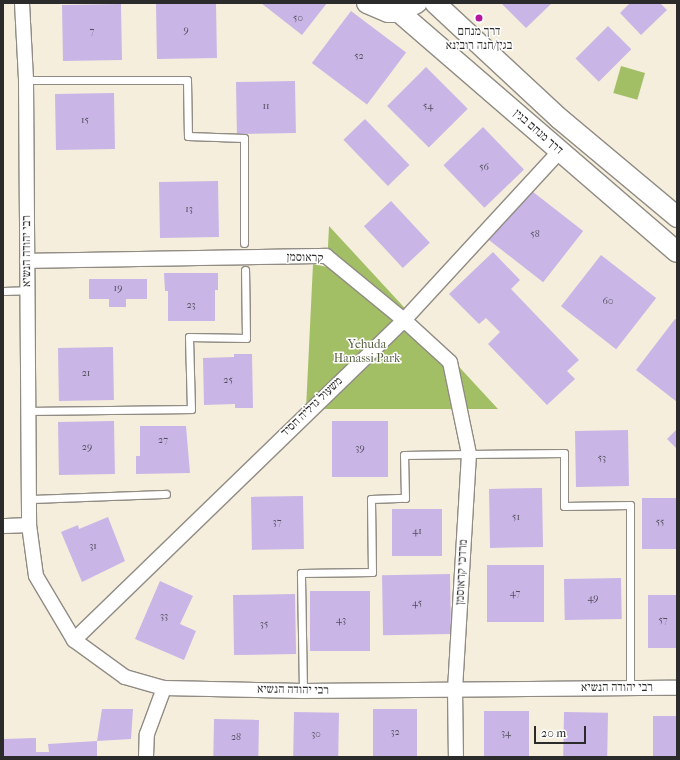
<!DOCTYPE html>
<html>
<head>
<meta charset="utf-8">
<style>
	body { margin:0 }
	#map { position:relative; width:680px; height:760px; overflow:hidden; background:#f6eedd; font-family:"IM FELL French Canon","Frank Ruhl Libre",serif }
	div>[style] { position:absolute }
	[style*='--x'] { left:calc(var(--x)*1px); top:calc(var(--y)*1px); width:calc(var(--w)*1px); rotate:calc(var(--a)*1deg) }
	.green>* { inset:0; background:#a3bf66; transform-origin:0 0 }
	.building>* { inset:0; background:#c9b5e6; transform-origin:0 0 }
	.roads { filter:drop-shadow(1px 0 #908c84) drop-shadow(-1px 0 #908c84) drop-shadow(0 1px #908c84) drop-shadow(0 -1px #908c84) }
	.lane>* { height:7px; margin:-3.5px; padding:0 3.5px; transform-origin:3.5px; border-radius:3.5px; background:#fff }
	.street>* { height:14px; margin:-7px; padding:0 7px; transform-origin:7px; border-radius:7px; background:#fff }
	.secondary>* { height:20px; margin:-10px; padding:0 10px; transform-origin:10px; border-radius:10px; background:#fff }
	.dots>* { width:11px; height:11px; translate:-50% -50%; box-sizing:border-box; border:2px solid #fff; border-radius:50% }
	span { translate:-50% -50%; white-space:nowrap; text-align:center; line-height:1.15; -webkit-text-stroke:3px #fff; paint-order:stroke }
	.number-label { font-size:10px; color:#524e5a }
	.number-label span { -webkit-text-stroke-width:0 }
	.poi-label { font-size:12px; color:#2b2b2b }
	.street-label { font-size:12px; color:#2b2b2b }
	.park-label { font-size:12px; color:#555f40 }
	.frame { position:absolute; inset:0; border:4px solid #2b2b2b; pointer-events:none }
	.scale { position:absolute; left:534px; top:726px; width:52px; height:18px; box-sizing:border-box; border:2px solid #2b2b2b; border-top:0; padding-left:5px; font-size:12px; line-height:14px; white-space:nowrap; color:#2b2b2b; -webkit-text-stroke:3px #fff; paint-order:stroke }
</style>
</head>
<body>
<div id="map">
	<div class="green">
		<i style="left:621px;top:66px;width:25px;height:28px;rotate:16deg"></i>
		<i style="clip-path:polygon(329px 226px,498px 409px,306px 409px,313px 264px,327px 267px)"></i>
	</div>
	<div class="building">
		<i style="left:216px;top:3px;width:55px;height:60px;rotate:89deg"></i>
		<i style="clip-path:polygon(261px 3px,327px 3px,302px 35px)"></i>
		<i style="clip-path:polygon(501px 3px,552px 3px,526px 28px)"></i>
		<i style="clip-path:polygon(630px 3px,660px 3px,667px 10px,641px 35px,620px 13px)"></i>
		<i style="left:121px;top:4px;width:56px;height:59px;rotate:89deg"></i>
		<i style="left:351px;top:11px;width:69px;height:65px;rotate:37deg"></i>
		<i style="left:608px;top:26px;width:33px;height:46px;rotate:45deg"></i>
		<i style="left:426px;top:67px;width:59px;height:55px;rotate:45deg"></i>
		<i style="left:295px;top:81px;width:52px;height:59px;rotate:89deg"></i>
		<i style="left:114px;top:93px;width:56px;height:59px;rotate:89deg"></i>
		<i style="left:365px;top:119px;width:64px;height:30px;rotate:46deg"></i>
		<i style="left:483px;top:127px;width:59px;height:55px;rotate:46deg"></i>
		<i style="left:218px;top:181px;width:56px;height:59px;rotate:89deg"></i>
		<i style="left:528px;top:188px;width:70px;height:65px;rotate:38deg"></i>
		<i style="left:391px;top:201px;width:57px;height:37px;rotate:47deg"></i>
		<i style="clip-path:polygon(493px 252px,520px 280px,511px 289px,579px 360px,567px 371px,575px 379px,547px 405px,488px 344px,500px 332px,486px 318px,479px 324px,449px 294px)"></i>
		<i style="left:601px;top:255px;width:70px;height:65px;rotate:38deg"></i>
		<i style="clip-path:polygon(164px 273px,218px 273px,218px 290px,215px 290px,215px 321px,168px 321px,168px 291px,165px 291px)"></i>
		<i style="clip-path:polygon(89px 279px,147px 279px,147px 299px,126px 299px,126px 307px,109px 307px,109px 299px,89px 299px)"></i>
		<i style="clip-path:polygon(675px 319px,677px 320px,677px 402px,636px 370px)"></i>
		<i style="left:113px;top:347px;width:53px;height:55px;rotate:89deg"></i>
		<i style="clip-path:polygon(234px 354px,252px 354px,253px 408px,235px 408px,235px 404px,204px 405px,203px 358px,234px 357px)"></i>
		<i style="left:114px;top:421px;width:53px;height:56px;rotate:89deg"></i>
		<i style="left:332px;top:421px;width:56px;height:56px"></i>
		<i style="clip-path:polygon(140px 426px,186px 426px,190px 473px,136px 474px,136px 456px,140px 456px)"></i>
		<i style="clip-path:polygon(677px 429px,677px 449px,667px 439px)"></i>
		<i style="left:628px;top:430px;width:56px;height:53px;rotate:89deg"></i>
		<i style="left:542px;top:488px;width:59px;height:53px;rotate:89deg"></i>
		<i style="left:303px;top:496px;width:53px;height:52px;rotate:89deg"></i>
		<i style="left:642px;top:498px;width:35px;height:51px"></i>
		<i style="left:392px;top:509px;width:50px;height:47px"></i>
		<i style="clip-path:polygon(108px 517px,125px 561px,82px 582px,61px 532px,78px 525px,79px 529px)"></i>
		<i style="left:544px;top:565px;width:57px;height:57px;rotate:90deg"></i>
		<i style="left:450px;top:574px;width:60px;height:68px;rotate:89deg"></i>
		<i style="left:621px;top:578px;width:41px;height:57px;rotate:89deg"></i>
		<i style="clip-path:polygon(160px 581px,193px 596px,180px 624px,196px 631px,184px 660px,135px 639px)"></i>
		<i style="left:310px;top:591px;width:60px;height:60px"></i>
		<i style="left:295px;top:594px;width:60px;height:62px;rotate:89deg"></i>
		<i style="left:648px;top:595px;width:29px;height:53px"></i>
		<i style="clip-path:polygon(102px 709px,133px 709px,131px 739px,97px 741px,97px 757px,3px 757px,3px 739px,36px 738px,36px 752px,49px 752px,48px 744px,97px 741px)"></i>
		<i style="left:373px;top:709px;width:44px;height:48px"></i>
		<i style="left:484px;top:711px;width:45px;height:46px"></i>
		<i style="left:294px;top:712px;width:45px;height:45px;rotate:1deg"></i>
		<i style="left:564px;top:712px;width:44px;height:45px;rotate:1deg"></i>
		<i style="left:653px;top:716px;width:24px;height:41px"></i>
		<i style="left:214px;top:719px;width:45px;height:38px;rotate:1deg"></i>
	</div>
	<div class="roads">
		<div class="lane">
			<i style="--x:26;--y:80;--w:161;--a:0"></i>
			<i style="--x:187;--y:80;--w:56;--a:89"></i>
			<i style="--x:188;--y:136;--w:56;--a:2"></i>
			<i style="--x:244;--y:138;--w:105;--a:90"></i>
			<i style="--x:3;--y:291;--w:25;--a:-2"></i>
			<i style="--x:29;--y:411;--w:162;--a:-0.7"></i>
			<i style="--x:191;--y:409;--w:72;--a:-91.6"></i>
			<i style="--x:189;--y:337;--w:57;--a:1"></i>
			<i style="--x:246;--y:338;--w:68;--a:-90.8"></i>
			<i style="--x:29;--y:499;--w:137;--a:-2.1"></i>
			<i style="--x:303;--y:691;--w:118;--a:-91"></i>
			<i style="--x:301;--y:573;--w:71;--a:-0.8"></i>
			<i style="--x:372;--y:572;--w:73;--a:-90.8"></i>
			<i style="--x:371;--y:499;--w:34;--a:-2"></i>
			<i style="--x:405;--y:498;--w:43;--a:-91.3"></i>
			<i style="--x:404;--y:455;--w:65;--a:-0.9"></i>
			<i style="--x:469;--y:454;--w:95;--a:-0.6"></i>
			<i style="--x:564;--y:453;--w:53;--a:90"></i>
			<i style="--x:564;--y:506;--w:66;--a:-0.9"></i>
			<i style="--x:630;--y:505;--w:182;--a:90"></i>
		</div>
		<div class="street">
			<i style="--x:22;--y:3;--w:77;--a:87"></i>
			<i style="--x:26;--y:80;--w:445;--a:89.6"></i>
			<i style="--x:29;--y:525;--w:51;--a:82.2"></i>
			<i style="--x:36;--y:576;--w:74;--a:59.3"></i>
			<i style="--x:74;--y:640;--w:63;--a:36"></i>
			<i style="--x:125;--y:677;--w:41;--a:15.8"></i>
			<i style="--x:164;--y:688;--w:139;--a:1.2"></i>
			<i style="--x:303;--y:691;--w:374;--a:-0.5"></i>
			<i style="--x:27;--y:261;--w:299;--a:-1"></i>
			<i style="--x:326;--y:256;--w:101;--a:39.4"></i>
			<i style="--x:404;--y:320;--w:62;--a:42.4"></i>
			<i style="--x:450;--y:362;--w:94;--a:78.3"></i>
			<i style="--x:469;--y:454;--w:235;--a:93.4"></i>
			<i style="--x:455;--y:689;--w:68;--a:89.2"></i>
			<i style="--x:3;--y:526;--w:26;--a:-2"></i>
			<i style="--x:74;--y:640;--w:460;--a:-44.1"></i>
			<i style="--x:404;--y:320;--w:230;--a:-47.3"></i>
			<i style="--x:146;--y:757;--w:23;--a:-88"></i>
			<i style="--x:147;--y:734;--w:49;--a:-69.7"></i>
		</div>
		<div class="secondary">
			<i style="--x:367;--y:3;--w:23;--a:23"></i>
			<i style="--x:388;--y:12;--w:11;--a:0"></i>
			<i style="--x:399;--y:12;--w:20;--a:-27"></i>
			<i style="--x:435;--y:3;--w:171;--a:42.9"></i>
			<i style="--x:560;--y:119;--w:153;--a:39.9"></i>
			<i style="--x:399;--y:12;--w:367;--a:40.8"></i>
		</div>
	</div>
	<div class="dots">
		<i style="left:479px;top:18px;background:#b5179e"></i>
	</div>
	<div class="number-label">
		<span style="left:298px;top:19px">50</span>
		<span style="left:186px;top:31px">9</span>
		<span style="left:92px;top:32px">7</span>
		<span style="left:359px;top:57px">52</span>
		<span style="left:266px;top:107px">11</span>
		<span style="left:428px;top:107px">54</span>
		<span style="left:85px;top:121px">15</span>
		<span style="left:484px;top:168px">56</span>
		<span style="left:189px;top:210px">13</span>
		<span style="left:535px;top:235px">58</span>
		<span style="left:118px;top:289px">19</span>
		<span style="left:608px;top:302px">60</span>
		<span style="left:191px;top:306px">23</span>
		<span style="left:86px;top:374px">21</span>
		<span style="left:228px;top:381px">25</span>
		<span style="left:163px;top:441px">27</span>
		<span style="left:87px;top:448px">29</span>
		<span style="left:360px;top:449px">39</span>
		<span style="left:602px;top:459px">53</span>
		<span style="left:516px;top:518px">51</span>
		<span style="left:277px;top:523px">37</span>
		<span style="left:660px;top:523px">55</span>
		<span style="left:417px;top:532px">41</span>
		<span style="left:93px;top:547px">31</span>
		<span style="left:515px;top:594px">47</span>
		<span style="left:593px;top:599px">49</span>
		<span style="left:417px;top:604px">45</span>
		<span style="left:164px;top:617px">33</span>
		<span style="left:341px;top:621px">43</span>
		<span style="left:663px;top:621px">57</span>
		<span style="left:264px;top:625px">35</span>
		<span style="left:395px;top:733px">32</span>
		<span style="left:506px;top:734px">34</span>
		<span style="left:316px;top:735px">30</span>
		<span style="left:236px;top:738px">28</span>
	</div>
	<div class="poi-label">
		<span style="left:479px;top:39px">דרך מנחם<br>בגין/חנה רובינא</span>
	</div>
	<div class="street-label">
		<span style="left:538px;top:132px;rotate:41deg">דרך מנחם בגין</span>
		<span style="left:27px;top:251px;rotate:-90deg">רבי יהודה הנשיא</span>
		<span style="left:305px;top:258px;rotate:2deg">קראוסמן</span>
		<span style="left:312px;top:407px;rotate:-44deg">משעול גדליה חסיד</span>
		<span style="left:462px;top:572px;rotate:-87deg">מרדכי קראוסמן</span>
		<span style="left:617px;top:688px">רבי יהודה הנשיא</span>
		<span style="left:293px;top:690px;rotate:1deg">רבי יהודה הנשיא</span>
	</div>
	<div class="park-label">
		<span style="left:367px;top:352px">Yehuda<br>Hanassi Park</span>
	</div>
	<div class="frame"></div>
	<div class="scale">20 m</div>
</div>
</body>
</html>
